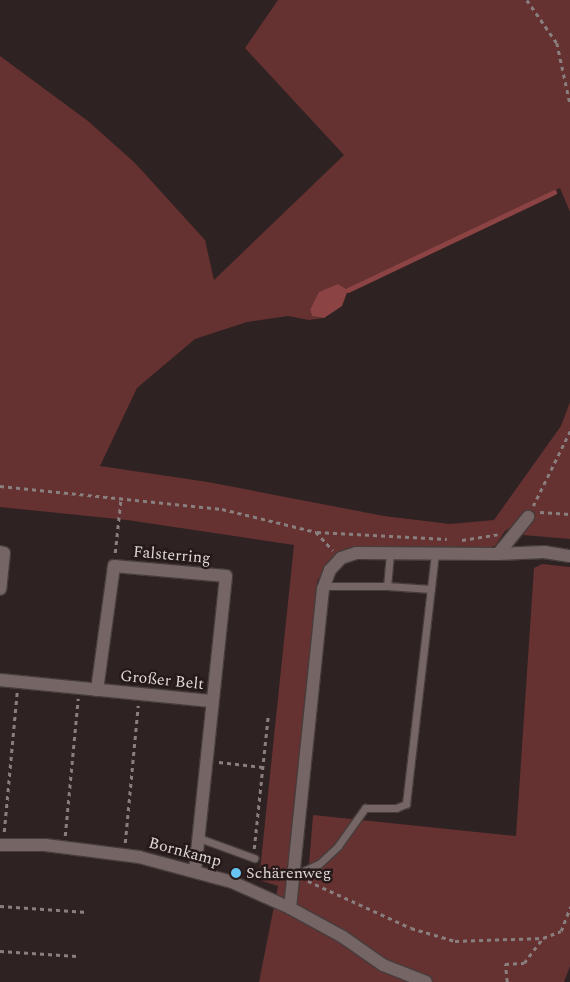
<!DOCTYPE html>
<html>
<head>
<meta charset="utf-8">
<style>
	body { margin:0 }
	#map { position:relative; width:570px; height:982px; overflow:hidden; background:#2f2222; font-family:Spectral,serif }
	div>[style] { position:absolute }
	[style*='--x'] { left:calc(var(--x)*1px); top:calc(var(--y)*1px); width:calc(var(--w)*1px); rotate:calc(var(--a)*1deg) }
	.green>* { inset:0; background:#653131 }
	.water>* { inset:0; background:#8b4343 }
	.stream>* { height:4.5px; margin:-2.25px; padding:0 2.25px; transform-origin:2.25px; border-radius:2.25px; background:#8b4343 }
	.path>* { height:2.5px; margin-top:-1.25px; transform-origin:0; background:repeating-linear-gradient(90deg,#8a7f7f 0 4px,transparent 0 8px) }
	.roads { filter:drop-shadow(1px 0 #473d3c) drop-shadow(-1px 0 #473d3c) drop-shadow(0 1px #473d3c) drop-shadow(0 -1px #473d3c) }
	.lane>* { height:7px; margin:-3.5px; padding:0 3.5px; transform-origin:3.5px; border-radius:3.5px; background:#756665 }
	.street>* { height:12px; margin:-6px; padding:0 6px; transform-origin:6px; border-radius:6px; background:#756665 }
	.dots>* { width:14px; height:14px; translate:-50% -50%; box-sizing:border-box; border:2px solid #251919; border-radius:50% }
	span { translate:-50% -50%; white-space:nowrap; text-align:center; line-height:1.15; -webkit-text-stroke:5px #251919; paint-order:stroke }
	.street-label { font-size:16px; color:#e0d8d7 }
	.poi-label { font-size:16px; color:#e0d8d7 }
	.left { translate:0 -50%; text-align:left }
</style>
</head>
<body>
<div id="map">
	<div class="green">
		<i style="clip-path:polygon(278px 0,570px 0,570px 212px,560px 188px,348px 290px,338px 284px,310px 310px,312px 316px,324px 318px,309px 320px,288px 316px,247px 322px,195px 339px,137px 388px,100px 466px,208px 482px,384px 516px,450px 524px,494px 520px,561px 426px,570px 402px,570px 539px,523px 535px,531px 522px,522px 520px,505px 531px,496px 545px,484px 551px,357px 546px,345px 549px,327px 563px,317px 582px,288px 873px,308px 877px,313px 815px,516px 836px,534px 568px,542px 564px,570px 567px,570px 966px,564px 982px,259px 982px,278px 886px,259px 880px,294px 545px,127px 520px,0 507px,0 56px,88px 121px,135px 163px,205px 240px,214px 280px,344px 155px,245px 48px)"></i>
	</div>
	<div class="water">
		<i style="clip-path:polygon(338px 284px,348px 290px,342px 306px,324px 318px,312px 316px,310px 310px,319px 292px)"></i>
	</div>
	<div class="stream">
		<i style="--x:348;--y:290;--w:228;--a:-25.4"></i>
	</div>
	<div class="path">
		<i style="--x:527;--y:0;--w:52;--a:55.1"></i>
		<i style="--x:557;--y:43;--w:61;--a:77.8"></i>
		<i style="--x:0;--y:486;--w:223;--a:5.9"></i>
		<i style="--x:222;--y:509;--w:97;--a:13.7"></i>
		<i style="--x:316;--y:532;--w:25;--a:47"></i>
		<i style="--x:533;--y:506;--w:84;--a:-63.7"></i>
		<i style="--x:540;--y:512;--w:30;--a:4"></i>
		<i style="--x:317;--y:532;--w:130;--a:3.1"></i>
		<i style="--x:462;--y:540;--w:36;--a:-9"></i>
		<i style="--x:115;--y:553;--w:56;--a:-83.9"></i>
		<i style="--x:219;--y:762;--w:44;--a:6.5"></i>
		<i style="--x:4;--y:832;--w:140;--a:-84.7"></i>
		<i style="--x:65;--y:836;--w:138;--a:-84.6"></i>
		<i style="--x:125;--y:843;--w:138;--a:-84.6"></i>
		<i style="--x:254;--y:849;--w:135;--a:-84"></i>
		<i style="--x:308;--y:881;--w:113;--a:24.5"></i>
		<i style="--x:411;--y:928;--w:46;--a:16.5"></i>
		<i style="--x:455;--y:941;--w:88;--a:-2"></i>
		<i style="--x:543;--y:938;--w:19;--a:-21"></i>
		<i style="--x:561;--y:931;--w:26;--a:-69"></i>
		<i style="--x:0;--y:906;--w:87;--a:3.9"></i>
		<i style="--x:0;--y:951;--w:77;--a:3.7"></i>
		<i style="--x:507;--y:982;--w:18;--a:-96"></i>
		<i style="--x:505;--y:964;--w:19;--a:-3"></i>
		<i style="--x:524;--y:963;--w:31;--a:-53"></i>
	</div>
	<div class="roads">
		<div class="lane">
			<i style="--x:390;--y:553;--w:33;--a:95"></i>
			<i style="--x:387;--y:586;--w:44;--a:3.9"></i>
			<i style="--x:324;--y:586;--w:63;--a:0"></i>
			<i style="--x:199;--y:838;--w:59;--a:20"></i>
			<i style="--x:295;--y:875;--w:26;--a:-25"></i>
			<i style="--x:319;--y:864;--w:26;--a:-43"></i>
			<i style="--x:338;--y:846;--w:47;--a:-54.6"></i>
			<i style="--x:365;--y:808;--w:31;--a:0"></i>
			<i style="--x:396;--y:808;--w:11;--a:-22"></i>
			<i style="--x:406;--y:804;--w:252;--a:-83.4"></i>
		</div>
		<div class="street">
			<i style="--x:0;--y:552;--w:4;--a:14"></i>
			<i style="--x:4;--y:553;--w:36;--a:96"></i>
			<i style="--x:498;--y:554;--w:46;--a:-2.5"></i>
			<i style="--x:544;--y:552;--w:26;--a:9"></i>
			<i style="--x:0;--y:680;--w:213;--a:5.7"></i>
			<i style="--x:97;--y:690;--w:125;--a:-82.2"></i>
			<i style="--x:114;--y:566;--w:112;--a:5.1"></i>
			<i style="--x:226;--y:576;--w:296;--a:96"></i>
			<i style="--x:0;--y:845;--w:45;--a:0"></i>
			<i style="--x:45;--y:845;--w:95;--a:7.3"></i>
			<i style="--x:139;--y:857;--w:96;--a:15"></i>
			<i style="--x:232;--y:882;--w:64;--a:24.1"></i>
			<i style="--x:290;--y:908;--w:60;--a:28.7"></i>
			<i style="--x:343;--y:937;--w:49;--a:35"></i>
			<i style="--x:383;--y:965;--w:46;--a:21.6"></i>
			<i style="--x:290;--y:908;--w:321;--a:-84.1"></i>
			<i style="--x:323;--y:589;--w:20;--a:-70"></i>
			<i style="--x:330;--y:570;--w:16;--a:-47"></i>
			<i style="--x:341;--y:558;--w:16;--a:-18"></i>
			<i style="--x:356;--y:553;--w:142;--a:0.4"></i>
			<i style="--x:498;--y:554;--w:48;--a:-51"></i>
		</div>
	</div>
	<div class="dots">
		<i style="left:236px;top:873px;background:#68c4f0"></i>
	</div>
	<div class="street-label">
		<span style="left:172px;top:555px;rotate:5deg">Falsterring</span>
		<span style="left:162px;top:680px;rotate:6deg">Großer Belt</span>
		<span style="left:185px;top:852px;rotate:15deg">Bornkamp</span>
	</div>
	<div class="poi-label">
		<span class="left" style="left:246px;top:873px">Schärenweg</span>
	</div>
</div>
</body>
</html>
